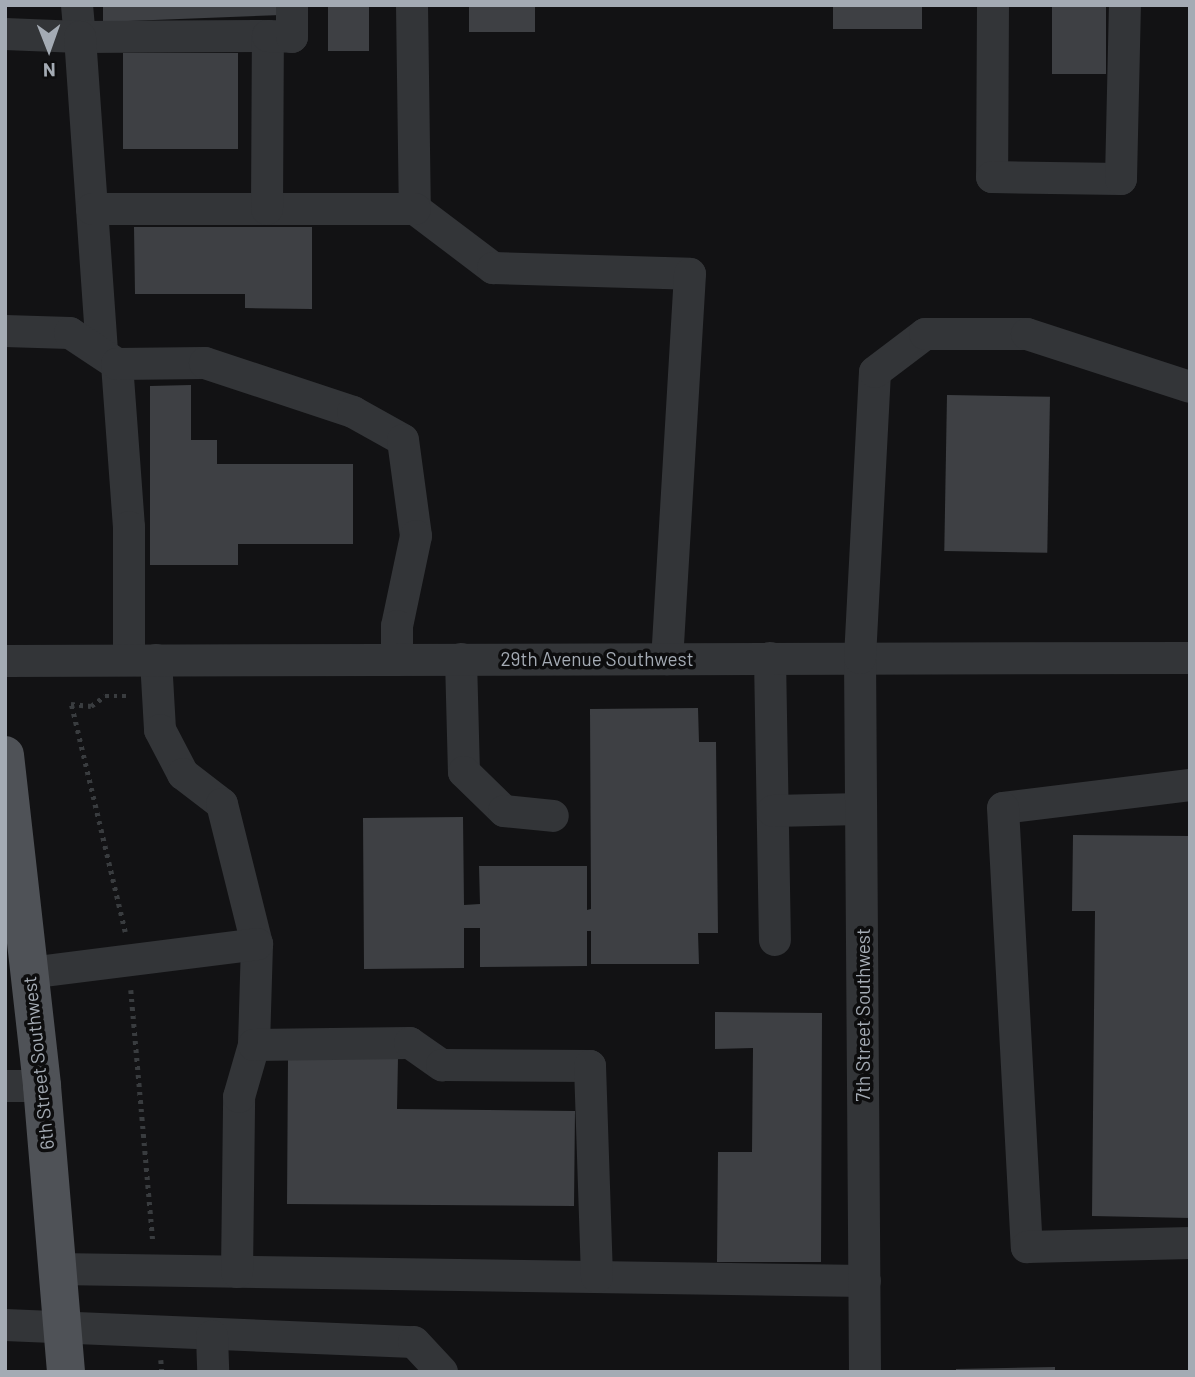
<!DOCTYPE html>
<html>
<head>
<meta charset="utf-8">
<style>
	body { margin:0 }
	#map { position:relative; width:1195px; height:1377px; overflow:hidden; background:#121214; font-family:Barlow,sans-serif }
	div>[style] { position:absolute }
	[style*='--x'] { left:calc(var(--x)*1px); top:calc(var(--y)*1px); width:calc(var(--w)*1px); rotate:calc(var(--a)*1deg) }
	.building>* { inset:0; background:#3e4044; transform-origin:0 0 }
	.path>* { height:4.5px; margin-top:-2.25px; transform-origin:0; background:repeating-linear-gradient(90deg,#393c3f 0 3.5px,transparent 0 8.5px) }
	.minor>* { height:32px; margin:-16px; padding:0 16px; transform-origin:16px; border-radius:16px; background:#333538 }
	.major>* { height:38px; margin:-19px; padding:0 19px; transform-origin:19px; border-radius:19px; background:#4f5257 }
	span { translate:-50% -50%; white-space:nowrap; text-align:center; line-height:1.15; -webkit-text-stroke:7px #0d0d0e; paint-order:stroke }
	.street-label { font-size:19px; color:#a4abb4 }
	.frame { position:absolute; inset:0; border:7px solid #a4abb4; pointer-events:none }
	.north { position:absolute; left:14px; top:14px; width:70px; height:70px; -webkit-text-stroke:5px #0d0d0e; paint-order:stroke; rotate:179deg; font-size:19px; font-weight:700; line-height:28px; text-align:center; color:#a4abb4 }
	.north::after { content:''; display:block; margin:auto; width:24px; height:32px; background:#a4abb4; clip-path:polygon(50% 0,100% 100%,50% 72%,0 100%) }
</style>
</head>
<body>
<div id="map">
	<div class="building">
		<i style="clip-path:polygon(103px 5px,281px 5px,281px 15px,103px 22px)"></i>
		<i style="left:328px;top:5px;width:41px;height:46px"></i>
		<i style="left:469px;top:5px;width:66px;height:27px"></i>
		<i style="left:833px;top:5px;width:89px;height:24px"></i>
		<i style="left:1052px;top:5px;width:54px;height:69px"></i>
		<i style="left:123px;top:53px;width:115px;height:96px"></i>
		<i style="clip-path:polygon(134px 227px,312px 227px,312px 309px,245px 308px,245px 294px,135px 294px)"></i>
		<i style="clip-path:polygon(191px 385px,191px 440px,217px 440px,217px 464px,353px 464px,353px 544px,238px 544px,238px 565px,150px 565px,150px 386px)"></i>
		<i style="left:947px;top:395px;width:103px;height:156px;rotate:1deg"></i>
		<i style="clip-path:polygon(698px 708px,699px 742px,716px 742px,718px 933px,698px 933px,699px 964px,591px 964px,591px 931px,587px 931px,587px 966px,480px 967px,480px 928px,464px 928px,464px 968px,364px 969px,363px 818px,463px 817px,464px 905px,480px 904px,479px 866px,587px 866px,587px 910px,591px 909px,590px 709px)"></i>
		<i style="clip-path:polygon(1073px 835px,1190px 836px,1190px 1218px,1092px 1216px,1095px 911px,1072px 911px)"></i>
		<i style="clip-path:polygon(715px 1012px,822px 1013px,821px 1262px,717px 1262px,718px 1152px,752px 1152px,753px 1048px,715px 1049px)"></i>
		<i style="clip-path:polygon(288px 1058px,398px 1058px,397px 1109px,575px 1111px,574px 1206px,287px 1204px)"></i>
		<i style="clip-path:polygon(1055px 1367px,1055px 1372px,956px 1372px,956px 1369px)"></i>
	</div>
	<div class="path">
		<i style="--x:125;--y:932;--w:234;--a:-103.3"></i>
		<i style="--x:71;--y:704;--w:20;--a:6"></i>
		<i style="--x:91;--y:706;--w:17;--a:-36"></i>
		<i style="--x:105;--y:696;--w:24;--a:0"></i>
		<i style="--x:131;--y:990;--w:254;--a:85"></i>
		<i style="--x:161;--y:1360;--w:12;--a:85"></i>
	</div>
	<div class="minor">
		<i style="--x:77;--y:5;--w:32;--a:85"></i>
		<i style="--x:80;--y:37;--w:188;--a:-0.3"></i>
		<i style="--x:412;--y:5;--w:204;--a:89.2"></i>
		<i style="--x:415;--y:209;--w:98;--a:37.1"></i>
		<i style="--x:493;--y:268;--w:197;--a:1.7"></i>
		<i style="--x:690;--y:274;--w:386;--a:93.4"></i>
		<i style="--x:993;--y:5;--w:172;--a:90.3"></i>
		<i style="--x:992;--y:177;--w:129;--a:0.9"></i>
		<i style="--x:1121;--y:179;--w:174;--a:-88.7"></i>
		<i style="--x:5;--y:34;--w:75;--a:2.3"></i>
		<i style="--x:80;--y:37;--w:317;--a:86"></i>
		<i style="--x:92;--y:209;--w:323;--a:0"></i>
		<i style="--x:267;--y:209;--w:173;--a:-89.7"></i>
		<i style="--x:268;--y:36;--w:24;--a:2"></i>
		<i style="--x:292;--y:37;--w:32;--a:-90"></i>
		<i style="--x:5;--y:331;--w:65;--a:1.8"></i>
		<i style="--x:70;--y:333;--w:56;--a:33.4"></i>
		<i style="--x:117;--y:364;--w:163;--a:85.8"></i>
		<i style="--x:129;--y:527;--w:133;--a:90"></i>
		<i style="--x:117;--y:364;--w:88;--a:-0.7"></i>
		<i style="--x:205;--y:363;--w:156;--a:18.3"></i>
		<i style="--x:353;--y:412;--w:57;--a:29.2"></i>
		<i style="--x:403;--y:440;--w:97;--a:82.3"></i>
		<i style="--x:416;--y:536;--w:92;--a:101.9"></i>
		<i style="--x:397;--y:626;--w:34;--a:90"></i>
		<i style="--x:770;--y:658;--w:282;--a:89"></i>
		<i style="--x:461;--y:659;--w:113;--a:88.5"></i>
		<i style="--x:464;--y:772;--w:56;--a:44.3"></i>
		<i style="--x:504;--y:811;--w:49;--a:5.8"></i>
		<i style="--x:156;--y:660;--w:70;--a:86.7"></i>
		<i style="--x:160;--y:730;--w:50;--a:62.4"></i>
		<i style="--x:183;--y:774;--w:49;--a:37.6"></i>
		<i style="--x:222;--y:804;--w:144;--a:76"></i>
		<i style="--x:257;--y:944;--w:101;--a:91.7"></i>
		<i style="--x:5;--y:661;--w:1185;--a:-0.15"></i>
		<i style="--x:1190;--y:785;--w:188;--a:173"></i>
		<i style="--x:1003;--y:808;--w:440;--a:86.9"></i>
		<i style="--x:1027;--y:1247;--w:163;--a:-1.4"></i>
		<i style="--x:773;--y:811;--w:88;--a:-1.3"></i>
		<i style="--x:29;--y:973;--w:230;--a:-7.2"></i>
		<i style="--x:5;--y:1086;--w:37;--a:0"></i>
		<i style="--x:57;--y:1269;--w:808;--a:0.85"></i>
		<i style="--x:237;--y:1272;--w:175;--a:-89.3"></i>
		<i style="--x:239;--y:1097;--w:54;--a:-73.9"></i>
		<i style="--x:254;--y:1045;--w:156;--a:-0.7"></i>
		<i style="--x:410;--y:1043;--w:39;--a:35"></i>
		<i style="--x:442;--y:1065;--w:148;--a:0.4"></i>
		<i style="--x:590;--y:1066;--w:211;--a:88.1"></i>
		<i style="--x:5;--y:1325;--w:409;--a:2.4"></i>
		<i style="--x:414;--y:1342;--w:41;--a:47"></i>
		<i style="--x:212;--y:1336;--w:36;--a:88"></i>
		<i style="--x:865;--y:1372;--w:714;--a:-90.4"></i>
		<i style="--x:860;--y:658;--w:286;--a:-87"></i>
		<i style="--x:875;--y:372;--w:63;--a:-37.2"></i>
		<i style="--x:925;--y:334;--w:102;--a:0"></i>
		<i style="--x:1027;--y:334;--w:171;--a:18"></i>
	</div>
	<div class="major">
		<i style="--x:5;--y:755;--w:333;--a:83.6"></i>
		<i style="--x:42;--y:1086;--w:287;--a:85.2"></i>
	</div>
	<div class="street-label">
		<span style="left:597px;top:659px">29th Avenue Southwest</span>
		<span style="left:863px;top:1015px;rotate:-90deg">7th Street Southwest</span>
		<span style="left:38px;top:1063px;rotate:-96deg">6th Street Southwest</span>
	</div>
	<div class="frame"></div>
	<div class="north">N</div>
</div>
</body>
</html>
